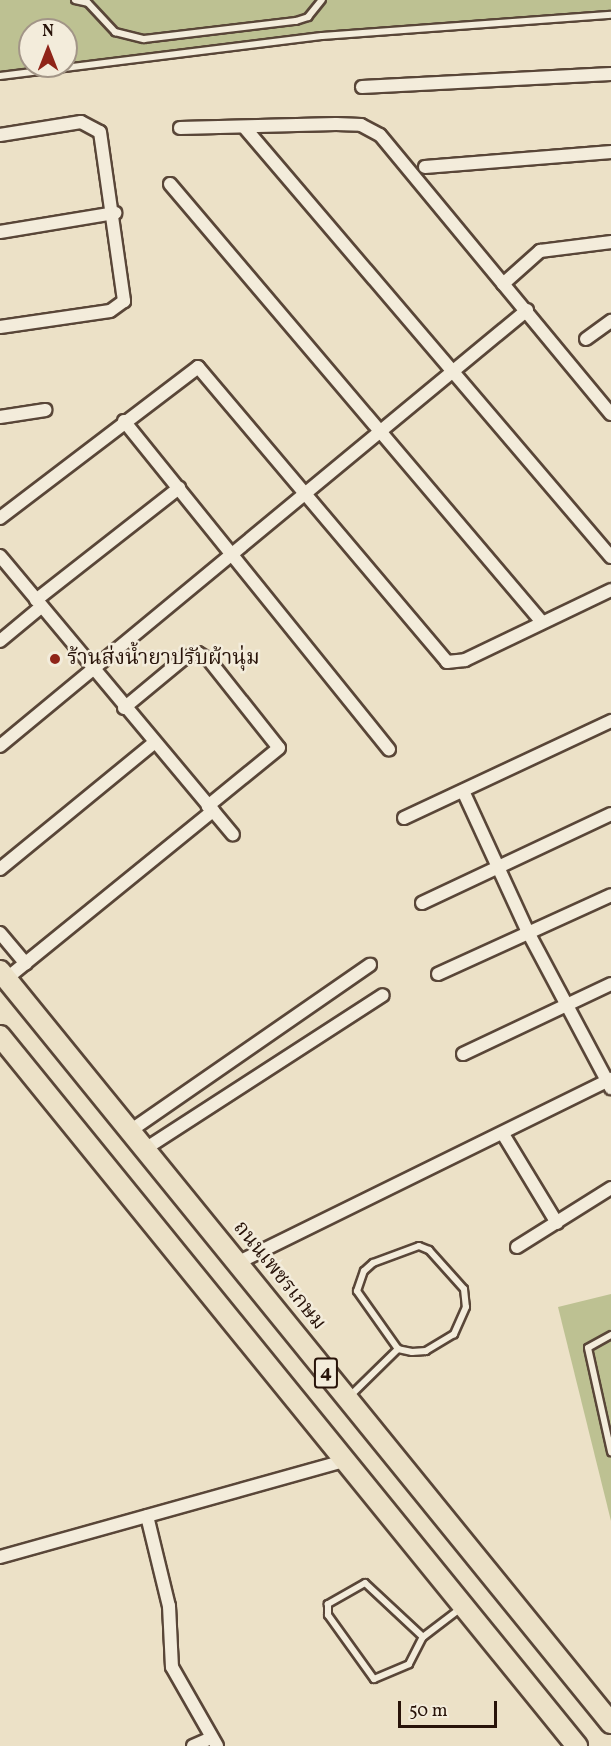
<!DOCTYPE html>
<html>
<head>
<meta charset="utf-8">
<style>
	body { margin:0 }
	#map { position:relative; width:611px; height:1746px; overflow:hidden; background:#ece1c7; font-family:Vollkorn,"Noto Serif Thai",serif }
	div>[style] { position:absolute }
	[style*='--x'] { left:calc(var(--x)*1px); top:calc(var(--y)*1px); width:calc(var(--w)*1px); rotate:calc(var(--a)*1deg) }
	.green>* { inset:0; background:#bdc192 }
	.roads { filter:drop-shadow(2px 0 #594638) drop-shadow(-2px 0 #594638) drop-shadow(0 2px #594638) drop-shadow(0 -2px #594638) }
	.lane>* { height:6px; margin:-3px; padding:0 3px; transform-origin:3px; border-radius:3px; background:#f3ecdb }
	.street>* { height:12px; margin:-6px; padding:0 6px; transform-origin:6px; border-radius:6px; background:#f3ecdb }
	.primary>* { height:20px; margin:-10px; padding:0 10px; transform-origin:10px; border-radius:10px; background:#ece1c7 }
	.dots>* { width:16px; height:16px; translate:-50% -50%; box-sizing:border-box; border:3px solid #f3ecdb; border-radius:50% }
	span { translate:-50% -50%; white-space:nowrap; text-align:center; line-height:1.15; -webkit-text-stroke:5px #f3ecdb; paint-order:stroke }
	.shield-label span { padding:2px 4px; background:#f3ecdb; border:2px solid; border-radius:4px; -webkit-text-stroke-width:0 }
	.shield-label { font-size:20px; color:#281309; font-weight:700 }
	.poi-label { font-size:21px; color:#281309 }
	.left { translate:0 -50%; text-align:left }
	.street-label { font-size:21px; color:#281309 }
	.north { position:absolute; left:18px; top:18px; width:60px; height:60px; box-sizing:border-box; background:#f3ecdb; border:2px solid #a29587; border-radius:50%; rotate:0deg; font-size:16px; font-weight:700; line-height:24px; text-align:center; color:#281309 }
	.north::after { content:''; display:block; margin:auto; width:21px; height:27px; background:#8f2418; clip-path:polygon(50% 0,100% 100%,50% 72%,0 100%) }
	.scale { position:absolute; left:398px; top:1701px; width:99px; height:27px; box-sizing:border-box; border:3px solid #281309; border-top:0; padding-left:8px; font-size:18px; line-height:21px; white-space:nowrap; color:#281309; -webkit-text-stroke:4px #f3ecdb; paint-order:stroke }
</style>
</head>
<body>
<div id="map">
	<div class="green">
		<i style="clip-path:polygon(0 0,611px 0,611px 11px,323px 33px,66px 65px,66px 30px,30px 30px,30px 66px,57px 66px,0 73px)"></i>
		<i style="clip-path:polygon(611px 1294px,611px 1521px,558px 1307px)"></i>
	</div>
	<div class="roads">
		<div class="lane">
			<i style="--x:75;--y:0;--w:13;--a:13"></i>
			<i style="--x:88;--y:3;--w:40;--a:47"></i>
			<i style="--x:115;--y:32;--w:30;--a:14"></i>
			<i style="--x:144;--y:39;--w:153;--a:-6.8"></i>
			<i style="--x:296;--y:21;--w:13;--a:-18"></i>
			<i style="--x:308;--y:17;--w:22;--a:-51"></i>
			<i style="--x:0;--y:76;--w:324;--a:-7.1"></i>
			<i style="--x:322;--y:36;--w:290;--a:-4.2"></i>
			<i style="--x:419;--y:1246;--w:11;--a:22"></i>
			<i style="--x:429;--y:1250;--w:52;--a:48.1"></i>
			<i style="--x:464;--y:1289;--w:18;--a:84"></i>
			<i style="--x:466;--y:1307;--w:30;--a:114"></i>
			<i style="--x:454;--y:1334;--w:33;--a:149"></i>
			<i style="--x:426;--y:1351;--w:14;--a:176"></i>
			<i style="--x:412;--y:1352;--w:14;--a:-168"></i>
			<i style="--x:398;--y:1349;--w:71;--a:-125.3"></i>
			<i style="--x:357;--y:1291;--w:21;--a:-71"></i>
			<i style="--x:364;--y:1271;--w:12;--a:-42"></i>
			<i style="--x:373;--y:1263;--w:49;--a:-20.3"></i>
			<i style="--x:611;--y:1335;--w:26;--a:151"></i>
			<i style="--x:588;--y:1348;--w:107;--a:77.5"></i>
			<i style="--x:349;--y:1397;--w:69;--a:-44.4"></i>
			<i style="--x:423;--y:1637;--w:79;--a:-137"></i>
			<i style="--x:365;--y:1583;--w:43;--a:150.4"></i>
			<i style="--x:328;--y:1604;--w:11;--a:90"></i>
			<i style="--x:328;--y:1615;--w:79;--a:54.3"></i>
			<i style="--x:374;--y:1679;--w:38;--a:-23"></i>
			<i style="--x:409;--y:1664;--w:30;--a:-63"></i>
			<i style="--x:423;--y:1637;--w:48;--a:-37.3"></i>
		</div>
		<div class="street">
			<i style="--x:362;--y:87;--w:249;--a:-3"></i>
			<i style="--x:180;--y:128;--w:156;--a:-1.5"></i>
			<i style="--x:336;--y:124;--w:25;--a:2"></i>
			<i style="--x:361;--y:125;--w:21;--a:28"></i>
			<i style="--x:380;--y:135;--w:362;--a:50.4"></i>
			<i style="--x:245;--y:128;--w:564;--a:49.53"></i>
			<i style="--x:0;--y:135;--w:82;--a:-9.1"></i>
			<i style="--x:81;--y:122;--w:21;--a:28"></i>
			<i style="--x:100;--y:132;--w:171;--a:81.9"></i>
			<i style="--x:124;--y:301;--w:17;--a:144"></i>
			<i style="--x:110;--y:311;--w:111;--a:171.7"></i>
			<i style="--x:425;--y:167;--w:187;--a:-4.6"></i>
			<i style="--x:170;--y:184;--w:575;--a:49.66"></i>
			<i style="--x:0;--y:232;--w:117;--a:-9.4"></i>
			<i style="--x:503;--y:284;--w:50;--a:-41.7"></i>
			<i style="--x:540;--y:251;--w:72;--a:-7.2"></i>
			<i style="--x:586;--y:339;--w:31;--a:-36"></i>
			<i style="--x:0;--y:417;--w:46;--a:-8.8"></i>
			<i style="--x:124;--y:421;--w:422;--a:51.1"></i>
			<i style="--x:0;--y:518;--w:249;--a:-37.3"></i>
			<i style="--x:198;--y:367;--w:386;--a:49.8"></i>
			<i style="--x:447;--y:662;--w:18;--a:-6"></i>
			<i style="--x:465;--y:660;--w:162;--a:-25.6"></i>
			<i style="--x:0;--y:556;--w:363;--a:50.1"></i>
			<i style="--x:36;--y:600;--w:182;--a:-38.1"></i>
			<i style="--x:0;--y:641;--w:53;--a:-39.7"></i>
			<i style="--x:124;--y:708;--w:77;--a:-39.7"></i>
			<i style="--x:183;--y:659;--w:16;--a:-22"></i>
			<i style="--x:198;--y:653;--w:13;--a:32"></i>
			<i style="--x:209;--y:660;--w:112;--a:51.5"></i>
			<i style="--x:279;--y:748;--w:92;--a:140.8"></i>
			<i style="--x:0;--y:746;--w:684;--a:-39.6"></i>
			<i style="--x:463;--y:791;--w:155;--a:65.3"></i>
			<i style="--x:528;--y:932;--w:177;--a:62"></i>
			<i style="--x:404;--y:818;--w:229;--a:-25.1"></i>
			<i style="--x:0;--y:869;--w:199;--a:-39.3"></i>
			<i style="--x:422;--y:903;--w:209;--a:-25.2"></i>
			<i style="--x:0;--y:933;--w:40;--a:50"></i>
			<i style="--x:438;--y:974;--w:190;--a:-24.5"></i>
			<i style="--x:6;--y:979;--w:267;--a:-39.1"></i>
			<i style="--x:463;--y:1054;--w:164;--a:-25.3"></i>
			<i style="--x:130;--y:1131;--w:292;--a:-34.7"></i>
			<i style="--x:503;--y:1134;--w:104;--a:58.8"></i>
			<i style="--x:145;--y:1149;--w:283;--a:-32.9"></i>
			<i style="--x:517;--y:1247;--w:111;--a:-32.1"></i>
			<i style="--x:237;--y:1263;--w:417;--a:-26.2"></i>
			<i style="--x:147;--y:1516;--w:93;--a:76.3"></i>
			<i style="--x:169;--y:1606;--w:61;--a:87.2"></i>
			<i style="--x:172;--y:1667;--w:91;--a:60.3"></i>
			<i style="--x:0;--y:1557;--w:356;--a:-15.6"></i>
			<i style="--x:193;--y:1746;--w:20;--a:-24"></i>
		</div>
		<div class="primary">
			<i style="--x:0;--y:971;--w:969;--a:50.91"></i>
			<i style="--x:0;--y:1036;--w:915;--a:50.9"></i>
		</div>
	</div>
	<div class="dots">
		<i style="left:55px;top:659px;background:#8f2418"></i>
	</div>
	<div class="shield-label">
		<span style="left:326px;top:1373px">4</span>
	</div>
	<div class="poi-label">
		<span class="left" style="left:67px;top:659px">ร้านส่งน้ำยาปรับผ้านุ่ม</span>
	</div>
	<div class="street-label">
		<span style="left:279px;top:1276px;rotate:51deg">ถนนเพชรเกษม</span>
	</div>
	<div class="north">N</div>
	<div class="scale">50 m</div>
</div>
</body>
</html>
